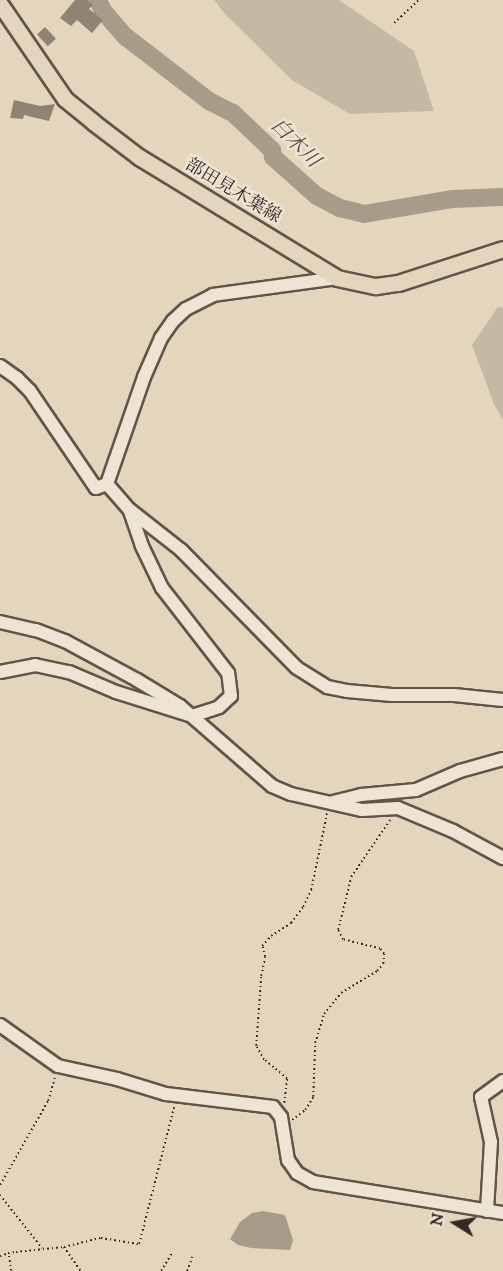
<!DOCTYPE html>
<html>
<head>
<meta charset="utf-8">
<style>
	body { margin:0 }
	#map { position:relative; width:503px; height:1271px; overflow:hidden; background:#e4d6bd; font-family:"IM FELL DW Pica","Noto Serif JP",serif }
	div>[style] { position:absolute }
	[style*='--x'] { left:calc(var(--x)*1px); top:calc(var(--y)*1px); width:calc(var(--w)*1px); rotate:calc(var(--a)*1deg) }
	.green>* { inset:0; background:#c6b9a3 }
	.water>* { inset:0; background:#a99b89 }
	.river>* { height:18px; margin:-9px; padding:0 9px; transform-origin:9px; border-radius:9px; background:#a99b89 }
	.building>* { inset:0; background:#908373; transform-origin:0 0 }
	.path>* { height:1.5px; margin-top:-0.75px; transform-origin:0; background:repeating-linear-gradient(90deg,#362923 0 1.5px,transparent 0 4.5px) }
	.roads { filter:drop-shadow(2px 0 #62544a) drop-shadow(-2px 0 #62544a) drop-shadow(0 2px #62544a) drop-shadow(0 -2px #62544a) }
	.minor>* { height:12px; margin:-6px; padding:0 6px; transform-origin:6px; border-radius:6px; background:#ede4d4 }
	.major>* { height:15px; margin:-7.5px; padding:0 7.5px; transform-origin:7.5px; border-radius:7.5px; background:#e4d6bd }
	span { translate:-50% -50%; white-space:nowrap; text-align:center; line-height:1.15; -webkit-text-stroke:5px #ede4d4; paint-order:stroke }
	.street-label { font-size:18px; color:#362923 }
	.water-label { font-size:20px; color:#584b42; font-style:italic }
	.north { position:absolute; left:425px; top:1193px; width:60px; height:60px; -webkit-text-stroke:4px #ede4d4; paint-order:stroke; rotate:281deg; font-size:16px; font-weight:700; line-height:24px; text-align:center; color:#362923 }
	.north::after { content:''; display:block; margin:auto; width:21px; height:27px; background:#362923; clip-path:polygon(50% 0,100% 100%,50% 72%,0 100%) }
</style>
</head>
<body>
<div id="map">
	<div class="green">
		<i style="clip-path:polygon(214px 0,339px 0,414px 51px,434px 111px,350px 114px,292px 80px,225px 14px)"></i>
		<i style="clip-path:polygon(498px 307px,503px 308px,503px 420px,494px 404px,472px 345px)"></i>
	</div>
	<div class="water">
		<i style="clip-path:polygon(263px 1211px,285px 1215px,293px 1240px,290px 1250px,251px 1248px,238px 1245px,230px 1239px,240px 1222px,252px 1213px)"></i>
	</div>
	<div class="river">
		<i style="--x:98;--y:0;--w:12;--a:66"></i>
		<i style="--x:103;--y:11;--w:35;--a:49"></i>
		<i style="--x:126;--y:37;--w:105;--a:37.6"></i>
		<i style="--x:209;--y:101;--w:27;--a:27"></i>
		<i style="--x:233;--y:113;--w:54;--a:43.5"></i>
		<i style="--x:272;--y:150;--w:7;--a:82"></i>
		<i style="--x:273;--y:157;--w:59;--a:41.6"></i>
		<i style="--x:317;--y:196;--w:26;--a:28"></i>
		<i style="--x:340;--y:208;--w:25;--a:14"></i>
		<i style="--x:364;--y:214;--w:89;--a:-9.7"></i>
		<i style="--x:452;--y:199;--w:51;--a:-2.2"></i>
	</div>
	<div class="building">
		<i style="clip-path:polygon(75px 0,88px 0,93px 5px,89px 9px,103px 20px,92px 33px,77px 20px,71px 26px,60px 18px)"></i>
		<i style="left:45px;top:27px;width:16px;height:11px;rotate:47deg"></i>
		<i style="clip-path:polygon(14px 100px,40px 106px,55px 104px,49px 121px,24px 115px,23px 119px,10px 118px)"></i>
	</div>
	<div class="path">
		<i style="--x:394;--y:23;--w:34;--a:-43"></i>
		<i style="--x:284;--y:1103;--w:24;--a:-83"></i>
		<i style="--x:287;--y:1079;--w:30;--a:-140"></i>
		<i style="--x:264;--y:1060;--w:16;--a:-120"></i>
		<i style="--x:256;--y:1046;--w:70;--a:-85.9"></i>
		<i style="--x:261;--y:976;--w:19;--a:-78"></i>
		<i style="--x:265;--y:957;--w:11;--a:-105"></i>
		<i style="--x:262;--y:946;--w:13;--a:-48"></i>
		<i style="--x:271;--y:936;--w:24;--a:-33"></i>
		<i style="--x:291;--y:923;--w:20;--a:-53"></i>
		<i style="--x:303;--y:907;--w:19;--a:-65"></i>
		<i style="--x:311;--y:890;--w:79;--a:-78.3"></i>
		<i style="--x:292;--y:1120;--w:16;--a:-38"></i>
		<i style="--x:305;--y:1110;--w:15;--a:-58"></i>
		<i style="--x:313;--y:1097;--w:54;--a:-87.9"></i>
		<i style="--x:315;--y:1043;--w:30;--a:-73"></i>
		<i style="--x:324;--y:1014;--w:27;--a:-51"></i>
		<i style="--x:341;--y:993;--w:42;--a:-31.4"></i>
		<i style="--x:377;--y:971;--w:9;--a:-49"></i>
		<i style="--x:383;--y:964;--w:10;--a:-84"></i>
		<i style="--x:384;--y:954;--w:6;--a:-129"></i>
		<i style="--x:380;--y:949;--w:38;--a:-166"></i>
		<i style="--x:343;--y:940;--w:11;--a:-117"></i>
		<i style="--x:338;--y:930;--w:55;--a:-76.2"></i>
		<i style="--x:351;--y:877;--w:69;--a:-55.6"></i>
		<i style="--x:0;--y:1185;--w:97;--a:-60.3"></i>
		<i style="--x:48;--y:1101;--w:25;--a:-74"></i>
		<i style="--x:0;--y:1195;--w:68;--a:51.6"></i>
		<i style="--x:64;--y:1247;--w:29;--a:55"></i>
		<i style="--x:0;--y:1256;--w:7;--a:-16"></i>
		<i style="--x:11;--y:1271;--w:18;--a:-99"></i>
		<i style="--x:8;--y:1253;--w:8;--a:-7"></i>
		<i style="--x:16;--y:1252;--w:48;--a:-5.9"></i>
		<i style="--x:64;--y:1247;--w:38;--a:-14"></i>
		<i style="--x:101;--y:1238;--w:38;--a:9"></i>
		<i style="--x:139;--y:1244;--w:141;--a:-75.7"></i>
		<i style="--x:161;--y:1271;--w:21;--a:-59"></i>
		<i style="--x:187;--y:1271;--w:15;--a:-70"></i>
	</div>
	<div class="roads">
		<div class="minor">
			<i style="--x:0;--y:366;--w:21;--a:35"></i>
			<i style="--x:17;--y:378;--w:18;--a:45"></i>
			<i style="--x:30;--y:391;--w:117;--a:55.8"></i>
			<i style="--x:96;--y:488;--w:12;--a:-20"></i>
			<i style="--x:107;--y:484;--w:113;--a:-70.9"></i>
			<i style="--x:144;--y:377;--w:43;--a:-66.4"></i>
			<i style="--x:161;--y:338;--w:21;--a:-55"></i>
			<i style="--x:173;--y:321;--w:18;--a:-43"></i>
			<i style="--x:186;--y:309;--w:30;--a:-27"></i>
			<i style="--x:213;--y:295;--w:125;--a:-7.8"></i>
			<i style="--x:107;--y:484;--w:35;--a:49"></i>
			<i style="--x:130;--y:510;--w:65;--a:38.1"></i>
			<i style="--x:181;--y:550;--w:165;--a:45.5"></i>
			<i style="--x:297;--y:668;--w:36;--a:32"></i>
			<i style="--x:327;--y:687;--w:20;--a:11"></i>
			<i style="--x:347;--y:691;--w:45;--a:5.1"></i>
			<i style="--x:392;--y:695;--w:62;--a:0"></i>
			<i style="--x:454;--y:695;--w:49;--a:5.8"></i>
			<i style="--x:0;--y:622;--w:37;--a:13"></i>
			<i style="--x:36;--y:630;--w:31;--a:21"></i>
			<i style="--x:65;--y:641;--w:82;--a:28.4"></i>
			<i style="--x:137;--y:680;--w:50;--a:31.2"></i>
			<i style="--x:180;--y:706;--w:122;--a:41"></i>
			<i style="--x:272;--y:786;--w:21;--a:23"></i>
			<i style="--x:291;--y:794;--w:73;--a:12.7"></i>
			<i style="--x:362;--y:810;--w:36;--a:-3"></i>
			<i style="--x:398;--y:808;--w:60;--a:22.7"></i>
			<i style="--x:453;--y:831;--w:57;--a:28.4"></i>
			<i style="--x:0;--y:672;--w:36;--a:-11"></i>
			<i style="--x:35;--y:665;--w:35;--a:12"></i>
			<i style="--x:69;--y:672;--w:51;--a:23.1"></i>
			<i style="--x:116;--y:692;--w:80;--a:17.5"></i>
			<i style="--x:192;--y:716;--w:28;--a:-18"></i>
			<i style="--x:219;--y:707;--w:16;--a:-43"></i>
			<i style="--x:231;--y:696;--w:23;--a:-97"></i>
			<i style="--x:228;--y:673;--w:108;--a:-127.8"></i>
			<i style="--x:162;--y:588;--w:47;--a:-115.5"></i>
			<i style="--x:142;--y:546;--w:36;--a:-109"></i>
			<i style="--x:333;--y:802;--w:29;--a:-14"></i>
			<i style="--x:361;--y:795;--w:55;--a:-5.2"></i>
			<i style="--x:416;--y:790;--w:48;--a:-23.4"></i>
			<i style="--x:460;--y:771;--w:45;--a:-15.6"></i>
			<i style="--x:0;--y:1025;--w:71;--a:35.3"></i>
			<i style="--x:58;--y:1066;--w:60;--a:12.4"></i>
			<i style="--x:117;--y:1079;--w:51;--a:17"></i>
			<i style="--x:166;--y:1094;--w:108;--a:6.9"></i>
			<i style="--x:273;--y:1107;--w:13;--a:51"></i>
			<i style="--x:281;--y:1117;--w:44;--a:80.8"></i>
			<i style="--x:288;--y:1160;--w:16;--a:55"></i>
			<i style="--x:297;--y:1173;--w:18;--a:29"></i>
			<i style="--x:313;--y:1182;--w:193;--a:9.3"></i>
			<i style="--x:487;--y:1211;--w:69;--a:-86.7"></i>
			<i style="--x:491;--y:1142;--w:46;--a:-102.5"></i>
			<i style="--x:481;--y:1097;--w:27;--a:-36"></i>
		</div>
		<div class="major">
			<i style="--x:0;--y:4;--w:115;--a:55.6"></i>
			<i style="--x:65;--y:99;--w:36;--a:39"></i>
			<i style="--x:93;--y:122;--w:58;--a:37.3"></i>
			<i style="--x:139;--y:157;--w:232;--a:31.4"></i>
			<i style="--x:337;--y:278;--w:40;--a:12"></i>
			<i style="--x:376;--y:286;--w:22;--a:-8"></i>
			<i style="--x:398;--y:283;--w:110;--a:-17.9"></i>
		</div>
	</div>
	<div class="street-label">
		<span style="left:233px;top:191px;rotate:31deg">部田見木葉線</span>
	</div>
	<div class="water-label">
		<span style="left:295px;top:143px;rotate:45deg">白木川</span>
	</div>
	<div class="north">N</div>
</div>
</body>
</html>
